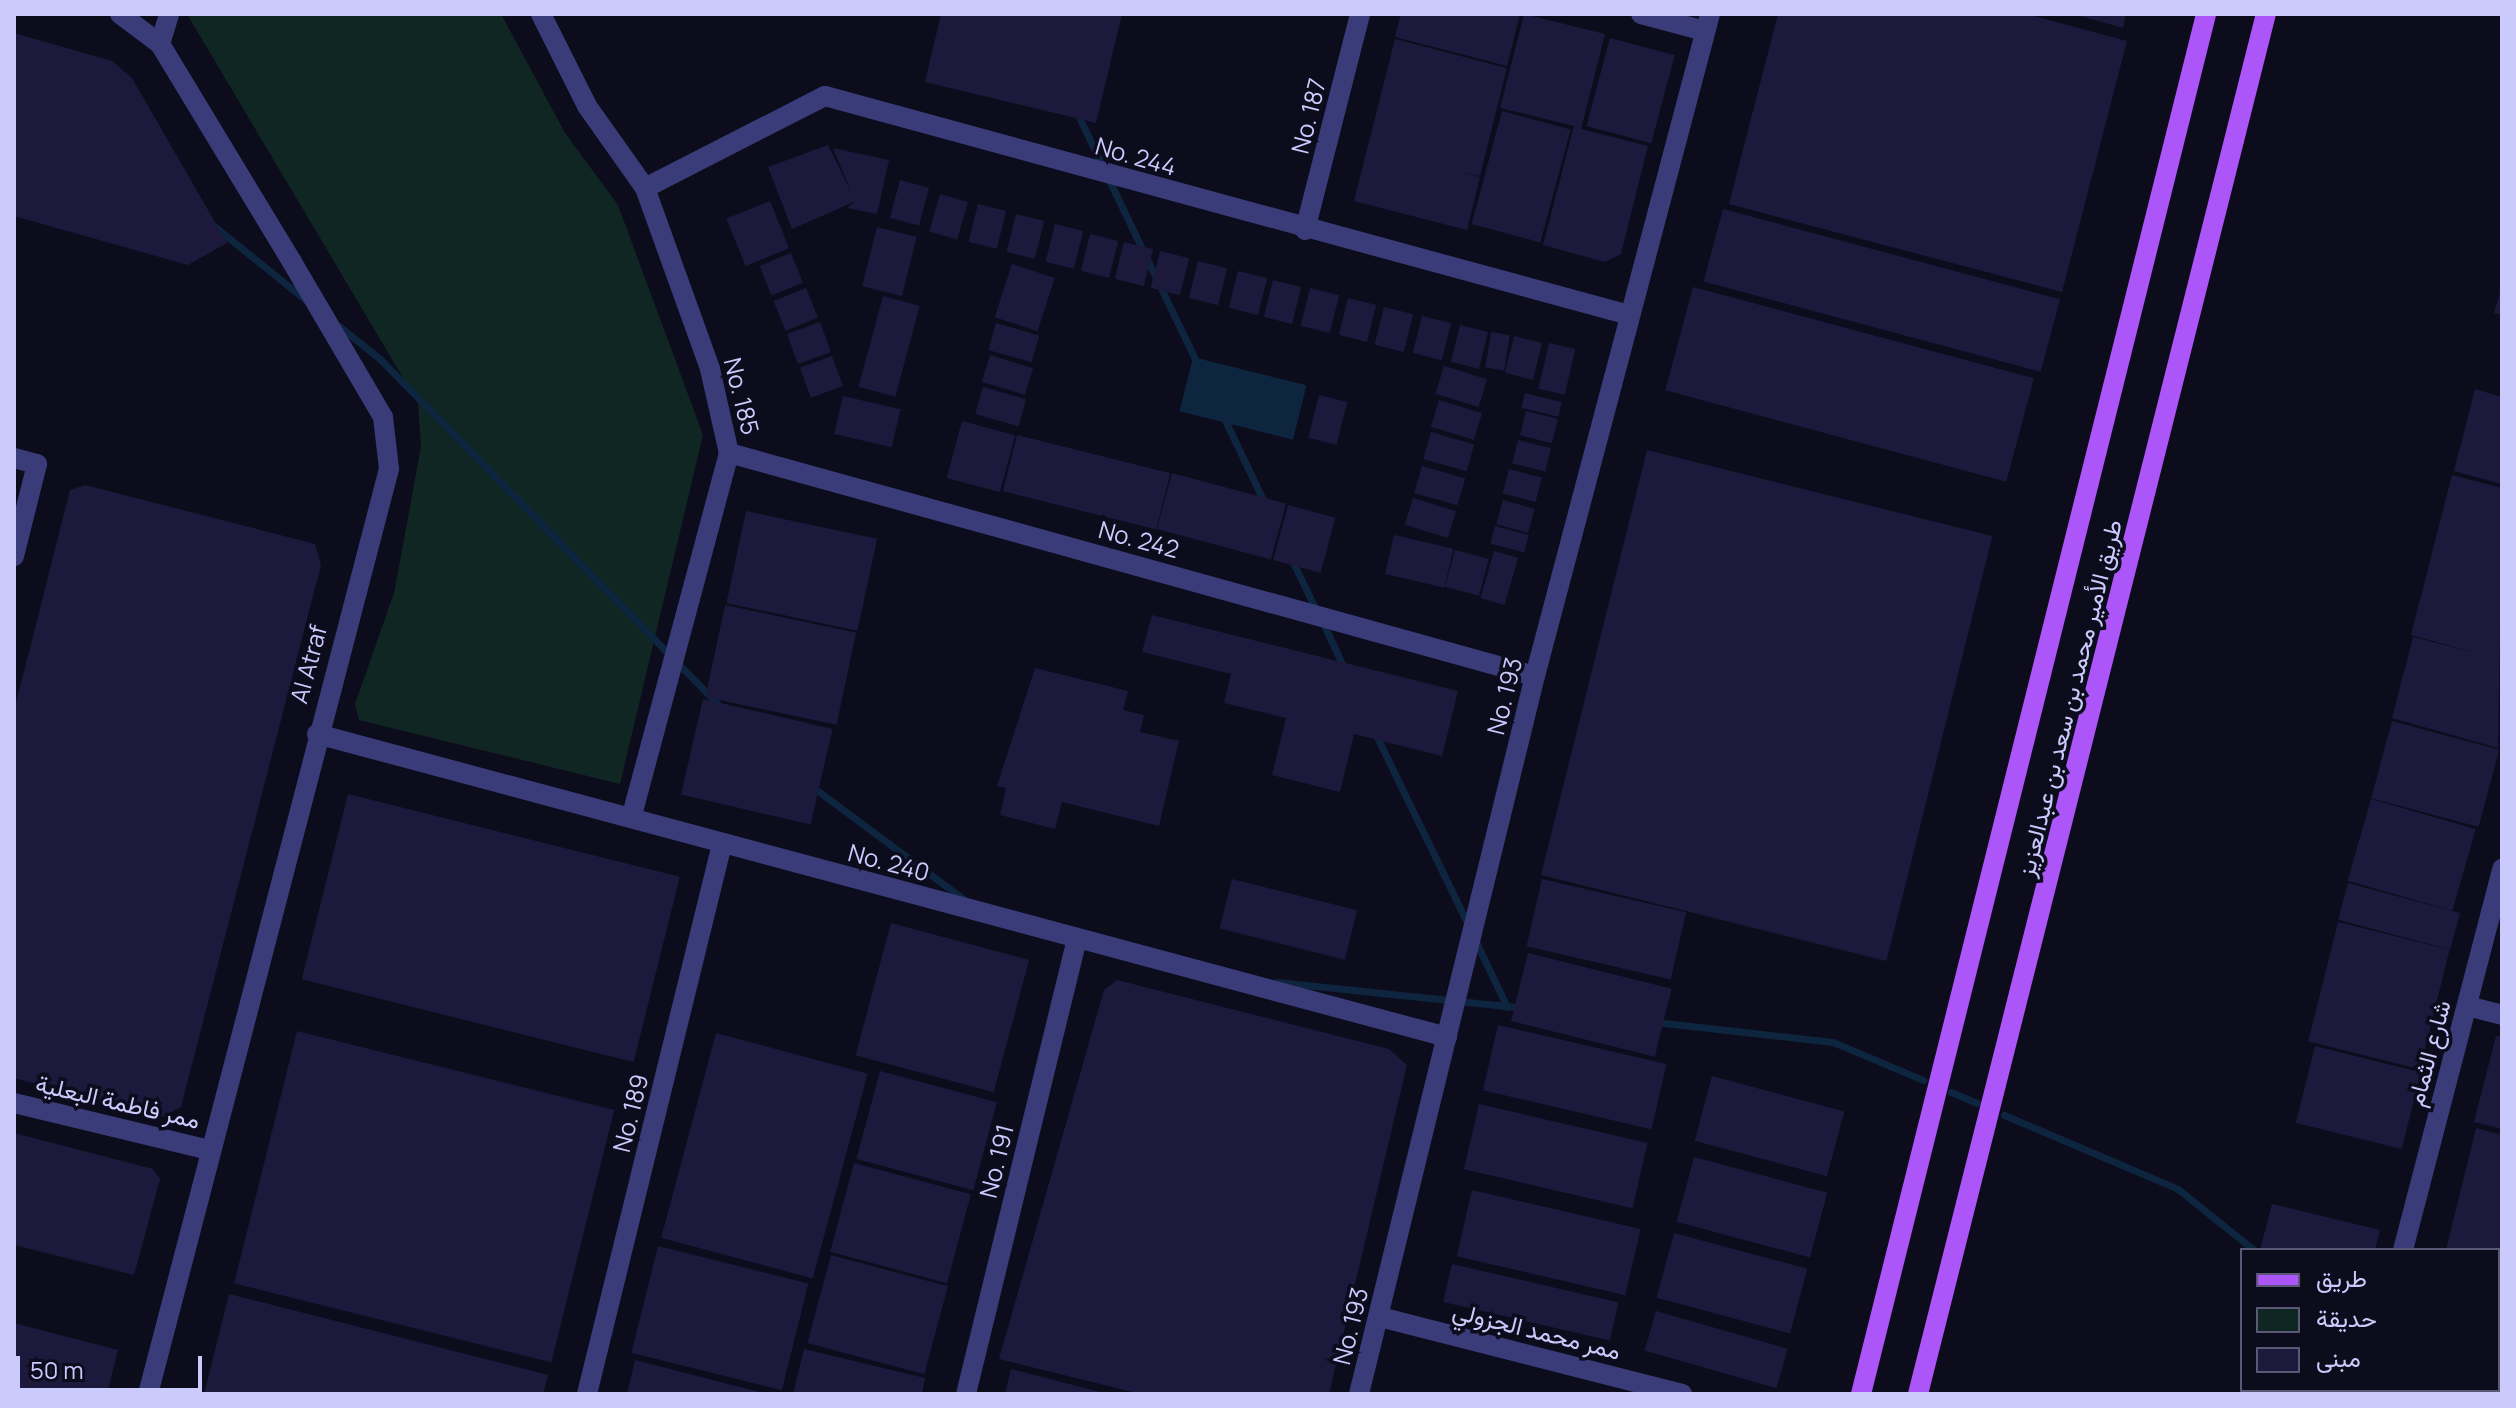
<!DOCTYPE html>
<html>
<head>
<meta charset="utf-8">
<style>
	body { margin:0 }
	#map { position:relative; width:2516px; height:1408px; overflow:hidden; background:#0d0c1c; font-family:Manrope,Vazirmatn,sans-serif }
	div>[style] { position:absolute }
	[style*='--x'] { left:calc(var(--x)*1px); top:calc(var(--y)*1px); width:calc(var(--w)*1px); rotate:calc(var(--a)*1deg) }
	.green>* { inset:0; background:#102623 }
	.water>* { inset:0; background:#0d253f; transform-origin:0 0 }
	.stream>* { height:7px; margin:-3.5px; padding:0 3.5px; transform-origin:3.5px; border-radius:3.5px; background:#0d253f }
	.building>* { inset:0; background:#1d193c; transform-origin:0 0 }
	.minor>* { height:20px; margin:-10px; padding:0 10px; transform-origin:10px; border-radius:10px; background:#393c79 }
	.major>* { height:20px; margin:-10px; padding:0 10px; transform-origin:10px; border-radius:10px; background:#ac55f8 }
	span { translate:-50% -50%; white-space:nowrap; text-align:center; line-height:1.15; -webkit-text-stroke:7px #0d0c1c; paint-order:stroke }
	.street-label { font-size:24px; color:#cbcafd }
	.frame { position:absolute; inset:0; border:16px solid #cbcafd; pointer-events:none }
	.legend { position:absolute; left:2240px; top:1248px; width:260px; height:144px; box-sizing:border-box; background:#0d0c1c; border:2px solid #595876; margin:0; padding:10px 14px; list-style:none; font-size:24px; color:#cbcafd }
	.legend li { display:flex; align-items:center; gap:16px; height:40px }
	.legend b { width:40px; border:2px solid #595876 }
	.scale { position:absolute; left:16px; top:1356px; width:186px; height:36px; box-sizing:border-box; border:4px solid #cbcafd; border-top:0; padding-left:10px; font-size:24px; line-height:28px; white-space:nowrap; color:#cbcafd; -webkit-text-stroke:6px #0d0c1c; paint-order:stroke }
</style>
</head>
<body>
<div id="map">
	<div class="green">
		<i style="clip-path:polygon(187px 14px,501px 14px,565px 133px,618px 205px,703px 435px,620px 784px,359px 720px,355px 704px,394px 593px,421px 447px,418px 403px)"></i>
	</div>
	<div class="water">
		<i style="left:1193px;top:357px;width:117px;height:56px;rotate:14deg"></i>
	</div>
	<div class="stream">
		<i style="--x:1077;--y:113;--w:60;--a:64.3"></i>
		<i style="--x:1108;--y:178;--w:208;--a:64.3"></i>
		<i style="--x:214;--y:226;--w:119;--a:38.9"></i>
		<i style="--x:339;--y:326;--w:53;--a:38.8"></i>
		<i style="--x:380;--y:359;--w:487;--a:45.6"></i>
		<i style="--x:1223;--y:416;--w:100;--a:64.5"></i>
		<i style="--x:1292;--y:560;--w:55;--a:64.4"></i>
		<i style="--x:1322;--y:621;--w:52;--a:64.9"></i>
		<i style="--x:1375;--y:733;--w:216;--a:64.1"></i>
		<i style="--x:814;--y:788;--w:188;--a:36.6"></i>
		<i style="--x:1476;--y:942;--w:72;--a:64.5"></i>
		<i style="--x:1277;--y:982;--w:247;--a:6"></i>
		<i style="--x:1655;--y:1022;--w:179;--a:6.4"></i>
		<i style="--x:1833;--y:1042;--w:98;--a:22.9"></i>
		<i style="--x:1951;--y:1092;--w:28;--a:23"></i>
		<i style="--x:2004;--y:1115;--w:189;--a:23"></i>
		<i style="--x:2178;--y:1189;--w:97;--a:38.8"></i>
		<i style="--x:2428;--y:1390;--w:6;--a:39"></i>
	</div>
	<div class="building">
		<i style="clip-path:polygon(941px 14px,1122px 14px,1096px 123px,925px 82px)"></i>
		<i style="clip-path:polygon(1401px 14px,1520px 14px,1507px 66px,1395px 37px)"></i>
		<i style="clip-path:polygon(1524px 14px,1605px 34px,1581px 129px,1648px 146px,1621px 254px,1605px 262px,1543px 245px,1574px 126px,1500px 108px)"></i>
		<i style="clip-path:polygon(1778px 14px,2026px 14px,2127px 41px,2062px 292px,1729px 204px)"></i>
		<i style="clip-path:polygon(2073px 14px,2126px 14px,2123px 28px)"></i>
		<i style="clip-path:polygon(14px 33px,112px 61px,132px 78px,227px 243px,188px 265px,14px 216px)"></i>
		<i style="left:1610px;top:38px;width:67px;height:91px;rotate:15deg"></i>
		<i style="clip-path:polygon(1395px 39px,1507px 68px,1480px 176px,1461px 172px,1480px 177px,1467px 230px,1354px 201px)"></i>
		<i style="left:1502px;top:111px;width:71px;height:117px;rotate:15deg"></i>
		<i style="clip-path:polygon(828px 145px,852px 194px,833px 148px,889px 160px,877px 214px,847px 208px,856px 201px,792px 229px,768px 167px)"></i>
		<i style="left:900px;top:180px;width:30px;height:39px;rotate:15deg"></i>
		<i style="left:940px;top:194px;width:29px;height:39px;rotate:16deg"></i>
		<i style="left:770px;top:201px;width:51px;height:47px;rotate:68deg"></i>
		<i style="left:978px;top:204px;width:29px;height:39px;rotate:14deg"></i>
		<i style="left:1723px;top:209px;width:349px;height:75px;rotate:15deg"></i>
		<i style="left:1016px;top:214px;width:29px;height:39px;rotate:14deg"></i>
		<i style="left:1055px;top:224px;width:29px;height:39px;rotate:14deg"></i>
		<i style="left:877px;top:227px;width:41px;height:61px;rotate:14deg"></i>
		<i style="left:1090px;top:234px;width:29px;height:38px;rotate:14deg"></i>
		<i style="left:1124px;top:242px;width:30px;height:38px;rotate:14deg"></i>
		<i style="left:1160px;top:251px;width:30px;height:38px;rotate:14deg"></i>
		<i style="left:791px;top:253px;width:32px;height:34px;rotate:68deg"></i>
		<i style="left:1198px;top:261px;width:30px;height:38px;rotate:14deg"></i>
		<i style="left:1012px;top:264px;width:45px;height:56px;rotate:18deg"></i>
		<i style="left:1238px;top:271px;width:30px;height:38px;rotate:14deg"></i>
		<i style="left:1273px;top:280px;width:29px;height:38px;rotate:14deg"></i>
		<i style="clip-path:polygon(2502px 286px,2502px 315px,2494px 313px)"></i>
		<i style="left:1693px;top:287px;width:353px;height:107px;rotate:15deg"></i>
		<i style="left:806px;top:288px;width:32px;height:35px;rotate:68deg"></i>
		<i style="left:1310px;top:288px;width:30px;height:39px;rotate:14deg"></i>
		<i style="left:883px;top:296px;width:38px;height:94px;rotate:15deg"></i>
		<i style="left:1348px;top:298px;width:29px;height:38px;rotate:14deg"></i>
		<i style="left:1384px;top:307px;width:30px;height:39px;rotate:14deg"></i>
		<i style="left:1422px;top:316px;width:30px;height:38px;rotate:14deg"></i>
		<i style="left:820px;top:322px;width:32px;height:35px;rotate:70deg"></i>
		<i style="left:996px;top:323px;width:45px;height:28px;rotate:16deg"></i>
		<i style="left:1460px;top:325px;width:29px;height:38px;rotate:14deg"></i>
		<i style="left:1491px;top:332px;width:19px;height:36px;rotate:9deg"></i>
		<i style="left:1514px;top:336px;width:29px;height:38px;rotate:14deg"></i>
		<i style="left:1549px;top:343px;width:27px;height:47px;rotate:13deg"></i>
		<i style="left:990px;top:355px;width:45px;height:28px;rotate:17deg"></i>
		<i style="left:832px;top:356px;width:32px;height:34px;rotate:70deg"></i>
		<i style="left:1444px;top:366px;width:45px;height:29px;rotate:17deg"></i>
		<i style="left:983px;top:387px;width:45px;height:28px;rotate:16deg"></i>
		<i style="clip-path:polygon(2475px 389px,2502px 397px,2502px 484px,2454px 471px)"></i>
		<i style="left:1525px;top:393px;width:38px;height:15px;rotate:14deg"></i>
		<i style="left:1319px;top:395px;width:29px;height:44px;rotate:14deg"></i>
		<i style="left:843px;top:396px;width:59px;height:39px;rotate:13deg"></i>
		<i style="left:1439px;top:400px;width:45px;height:28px;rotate:17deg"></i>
		<i style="left:1526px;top:411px;width:33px;height:25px;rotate:14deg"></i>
		<i style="left:962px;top:421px;width:55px;height:59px;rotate:15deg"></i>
		<i style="left:1431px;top:432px;width:45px;height:28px;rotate:16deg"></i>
		<i style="left:1017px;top:435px;width:158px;height:58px;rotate:14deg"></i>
		<i style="left:1518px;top:440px;width:34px;height:24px;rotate:14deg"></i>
		<i style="left:1647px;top:450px;width:356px;height:438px;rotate:14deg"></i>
		<i style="left:1422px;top:466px;width:45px;height:28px;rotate:16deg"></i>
		<i style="left:1509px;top:469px;width:34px;height:25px;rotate:15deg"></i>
		<i style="left:1172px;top:473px;width:118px;height:58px;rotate:15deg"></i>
		<i style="clip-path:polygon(2452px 475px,2502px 488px,2498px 748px,2392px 718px,2413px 637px,2480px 654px,2411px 635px)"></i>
		<i style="clip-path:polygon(85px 485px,315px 544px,321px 565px,181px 1107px,162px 1117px,14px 1078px,14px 711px,70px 490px)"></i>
		<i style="left:1413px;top:498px;width:45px;height:28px;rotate:17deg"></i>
		<i style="left:1503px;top:500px;width:33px;height:25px;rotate:16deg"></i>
		<i style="left:1288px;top:505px;width:49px;height:57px;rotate:15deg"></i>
		<i style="left:746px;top:511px;width:134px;height:94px;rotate:12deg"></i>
		<i style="left:1495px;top:526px;width:35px;height:18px;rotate:15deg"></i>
		<i style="left:1394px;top:535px;width:61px;height:40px;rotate:13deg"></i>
		<i style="left:1455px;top:550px;width:35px;height:38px;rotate:15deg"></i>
		<i style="left:1494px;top:551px;width:25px;height:49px;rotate:16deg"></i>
		<i style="left:725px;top:605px;width:134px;height:94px;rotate:12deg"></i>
		<i style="clip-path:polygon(1152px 615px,1458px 691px,1442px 756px,1354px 734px,1340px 792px,1272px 775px,1286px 718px,1224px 703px,1231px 674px,1142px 652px)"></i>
		<i style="clip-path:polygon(1035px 668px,1128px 691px,1123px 710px,1144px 715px,1140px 732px,1179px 741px,1159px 826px,1062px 802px,1055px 829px,1000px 815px,1006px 788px,997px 786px)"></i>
		<i style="left:703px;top:699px;width:133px;height:98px;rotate:13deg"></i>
		<i style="left:2392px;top:721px;width:111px;height:80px;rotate:15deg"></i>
		<i style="left:348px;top:794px;width:342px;height:191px;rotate:14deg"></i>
		<i style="left:2371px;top:799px;width:109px;height:85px;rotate:16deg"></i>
		<i style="left:1232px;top:879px;width:129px;height:51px;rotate:14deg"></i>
		<i style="left:1542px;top:879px;width:148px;height:69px;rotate:13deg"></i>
		<i style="left:2348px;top:883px;width:116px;height:38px;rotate:15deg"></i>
		<i style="left:2338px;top:922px;width:115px;height:123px;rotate:14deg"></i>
		<i style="left:891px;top:923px;width:143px;height:137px;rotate:15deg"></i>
		<i style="left:1528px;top:953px;width:148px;height:70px;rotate:14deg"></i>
		<i style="clip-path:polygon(1117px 980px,1389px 1049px,1407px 1065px,1329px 1394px,1141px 1394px,999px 1359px,1104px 990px)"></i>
		<i style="left:1498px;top:1025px;width:173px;height:67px;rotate:13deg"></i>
		<i style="left:297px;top:1031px;width:327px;height:260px;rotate:14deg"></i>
		<i style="left:716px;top:1033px;width:157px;height:212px;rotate:15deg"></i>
		<i style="clip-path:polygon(2496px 1036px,2502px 1037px,2502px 1129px,2474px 1122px)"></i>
		<i style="left:2315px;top:1046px;width:109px;height:79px;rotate:14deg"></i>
		<i style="left:880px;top:1071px;width:121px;height:91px;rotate:15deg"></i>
		<i style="left:1712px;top:1076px;width:137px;height:67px;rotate:15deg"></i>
		<i style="left:1479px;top:1104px;width:173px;height:67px;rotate:13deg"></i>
		<i style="clip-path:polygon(2476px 1128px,2502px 1135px,2502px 1297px,2498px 1250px,2446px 1250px)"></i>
		<i style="clip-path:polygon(14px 1133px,153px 1169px,160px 1179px,134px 1275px,14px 1245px)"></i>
		<i style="left:1694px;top:1157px;width:138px;height:67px;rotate:15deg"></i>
		<i style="left:854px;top:1163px;width:121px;height:92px;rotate:15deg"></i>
		<i style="left:1472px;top:1190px;width:173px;height:68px;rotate:13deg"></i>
		<i style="clip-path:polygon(2272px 1204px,2380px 1230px,2375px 1250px,2260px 1250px)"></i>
		<i style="left:1674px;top:1233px;width:138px;height:67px;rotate:15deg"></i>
		<i style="left:658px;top:1246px;width:155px;height:110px;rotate:14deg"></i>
		<i style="left:831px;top:1255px;width:121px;height:91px;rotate:15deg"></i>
		<i style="left:1452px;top:1264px;width:171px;height:39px;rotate:13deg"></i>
		<i style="clip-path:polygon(229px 1294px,548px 1375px,543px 1394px,204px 1394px)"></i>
		<i style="left:2498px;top:1298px;width:4px;height:80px;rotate:14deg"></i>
		<i style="left:1656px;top:1311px;width:137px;height:41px;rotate:16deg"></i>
		<i style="clip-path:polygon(14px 1323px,118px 1350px,107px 1394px,14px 1394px)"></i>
		<i style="clip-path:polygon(804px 1349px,925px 1378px,922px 1394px,793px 1394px)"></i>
		<i style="clip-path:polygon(635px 1360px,763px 1393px,763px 1394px,627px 1394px)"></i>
		<i style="clip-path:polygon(1011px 1369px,1104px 1393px,1104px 1394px,1005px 1394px)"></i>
		<i style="clip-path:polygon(2498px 1381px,2502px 1394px,2407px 1394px,2498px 1390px)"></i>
	</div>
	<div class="minor">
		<i style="--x:120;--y:14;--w:50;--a:36.9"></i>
		<i style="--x:160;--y:44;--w:255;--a:58.8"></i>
		<i style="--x:292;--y:262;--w:180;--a:59.6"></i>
		<i style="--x:383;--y:417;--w:52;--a:83.4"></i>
		<i style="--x:389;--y:469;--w:956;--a:104.6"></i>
		<i style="--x:541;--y:14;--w:103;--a:63.4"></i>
		<i style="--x:587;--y:106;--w:100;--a:54.7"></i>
		<i style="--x:645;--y:188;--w:192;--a:70.2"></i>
		<i style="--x:710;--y:369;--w:86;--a:77.3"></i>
		<i style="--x:729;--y:453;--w:378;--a:105"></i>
		<i style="--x:1641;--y:14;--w:66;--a:14.9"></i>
		<i style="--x:160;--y:44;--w:31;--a:-73"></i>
		<i style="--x:645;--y:188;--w:202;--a:-27.1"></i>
		<i style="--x:825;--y:96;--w:833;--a:15.24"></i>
		<i style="--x:1305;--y:230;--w:223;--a:-75.7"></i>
		<i style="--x:729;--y:453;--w:836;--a:15.47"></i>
		<i style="--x:14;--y:458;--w:24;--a:15"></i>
		<i style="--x:37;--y:464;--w:95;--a:104"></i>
		<i style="--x:317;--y:734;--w:1170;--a:15.01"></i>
		<i style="--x:2467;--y:1006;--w:36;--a:14"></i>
		<i style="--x:14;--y:1103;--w:202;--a:13.5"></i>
		<i style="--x:2403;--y:1250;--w:394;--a:-75.4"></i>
		<i style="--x:1380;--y:1317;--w:312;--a:14.3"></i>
		<i style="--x:587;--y:1394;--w:566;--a:-76.21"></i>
		<i style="--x:966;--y:1394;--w:467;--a:-76.3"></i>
		<i style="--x:1359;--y:1394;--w:739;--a:-76.23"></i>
		<i style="--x:1535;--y:676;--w:685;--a:-75.19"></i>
		<i style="--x:2366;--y:1394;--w:4;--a:-76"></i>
	</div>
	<div class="major">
		<i style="--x:1861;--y:1394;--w:1422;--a:-75.96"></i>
		<i style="--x:1918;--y:1394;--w:1423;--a:-75.85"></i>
	</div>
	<div class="street-label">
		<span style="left:1308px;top:116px;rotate:-76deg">No. 187</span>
		<span style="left:1136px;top:156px;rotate:16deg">No. 244</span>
		<span style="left:742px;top:396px;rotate:76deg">No. 185</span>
		<span style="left:1139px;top:539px;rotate:15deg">No. 242</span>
		<span style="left:308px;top:664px;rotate:-75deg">Al Atraf</span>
		<span style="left:1504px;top:696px;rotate:-76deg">No. 193</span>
		<span style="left:2069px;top:698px;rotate:-76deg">طريق الأمير محمد بن سعد بن عبدالعزيز</span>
		<span style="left:889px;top:862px;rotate:15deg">No. 240</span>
		<span style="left:2428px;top:1053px;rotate:-75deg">شارع الثمام</span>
		<span style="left:118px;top:1101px;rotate:13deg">ممر فاطمة البعلية</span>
		<span style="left:630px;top:1113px;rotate:-76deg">No. 189</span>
		<span style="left:996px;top:1161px;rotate:-76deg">No. 191</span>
		<span style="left:1350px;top:1326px;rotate:-76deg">No. 193</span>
		<span style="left:1537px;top:1330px;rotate:14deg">ممر محمد الجزولي</span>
	</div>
	<div class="frame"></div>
	<ul class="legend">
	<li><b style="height:10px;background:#ac55f8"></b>طريق</li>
	<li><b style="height:22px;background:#102623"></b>حديقة</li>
	<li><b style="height:22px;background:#1d193c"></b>مبنى</li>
	</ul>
	<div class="scale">50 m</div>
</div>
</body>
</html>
